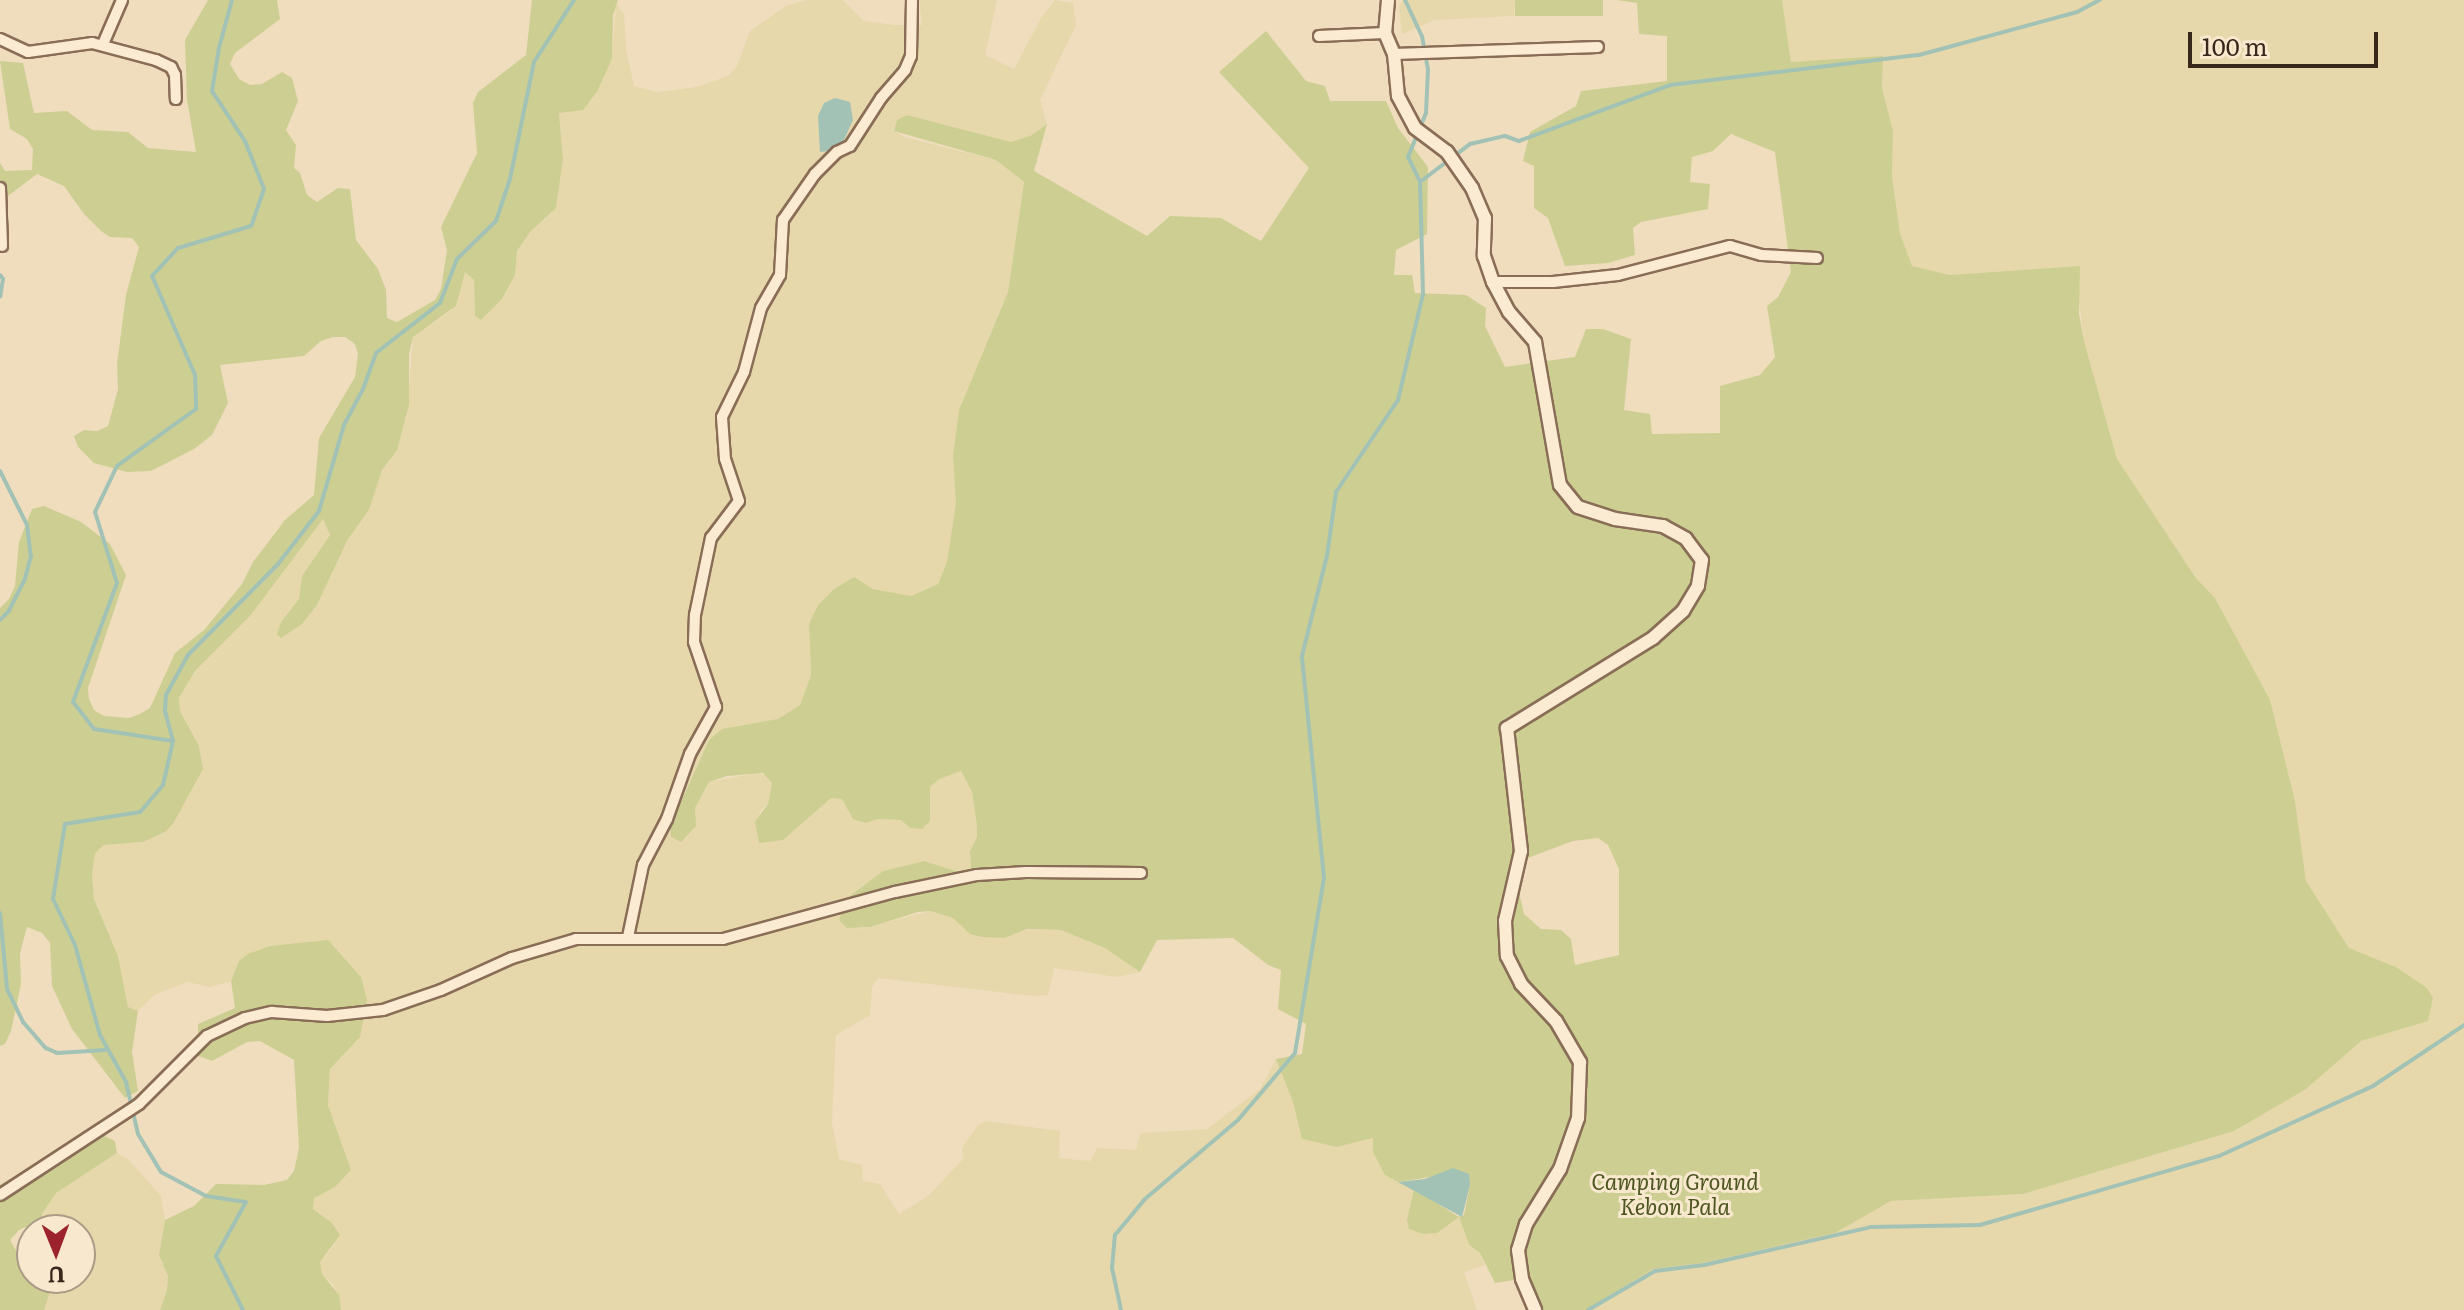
<!DOCTYPE html>
<html>
<head>
<meta charset="utf-8">
<style>
	body { margin:0 }
	#map { position:relative; width:2464px; height:1310px; overflow:hidden; background:#f0ddbe; font-family:Literata,serif }
	div>[style] { position:absolute }
	[style*='--x'] { left:calc(var(--x)*1px); top:calc(var(--y)*1px); width:calc(var(--w)*1px); rotate:calc(var(--a)*1deg) }
	.farmland>* { inset:0; background:#e6d8ab }
	.green>* { inset:0; background:#cdcf92; transform-origin:0 0 }
	.water>* { inset:0; background:#a2c2b6 }
	.stream>* { height:4px; margin:-2px; padding:0 2px; transform-origin:2px; border-radius:2px; background:#a2c2b6 }
	.roads { filter:drop-shadow(2px 0 #8a6d56) drop-shadow(-2px 0 #8a6d56) drop-shadow(0 2px #8a6d56) drop-shadow(0 -2px #8a6d56) }
	.minor>* { height:10px; margin:-5px; padding:0 5px; transform-origin:5px; border-radius:5px; background:#fbebd2 }
	.tertiary>* { height:12px; margin:-6px; padding:0 6px; transform-origin:6px; border-radius:6px; background:#fbebd2 }
	span { translate:-50% -50%; white-space:nowrap; text-align:center; line-height:1.15; -webkit-text-stroke:6px #f7e8ce; paint-order:stroke }
	.park-label { font-size:22px; color:#4d5621; font-style:italic }
	.north { position:absolute; left:16px; top:1214px; width:80px; height:80px; box-sizing:border-box; background:#f7e8ce; border:2px solid #ab9b86; border-radius:50%; rotate:179deg; font-size:22px; font-weight:700; line-height:32px; text-align:center; color:#38271b }
	.north::after { content:''; display:block; margin:auto; width:28px; height:36px; background:#9c232e; clip-path:polygon(50% 0,100% 100%,50% 72%,0 100%) }
	.scale { position:absolute; left:2188px; top:32px; width:190px; height:36px; box-sizing:border-box; border:4px solid #38271b; border-top:0; padding-left:10px; font-size:24px; line-height:28px; white-space:nowrap; color:#38271b; -webkit-text-stroke:6px #f7e8ce; paint-order:stroke }
</style>
</head>
<body>
<div id="map">
	<div class="farmland">
		<i style="clip-path:polygon(806px 0,843px 0,864px 21px,895px 25px,922px 25px,919px 0,997px 0,985px 55px,1014px 69px,1041px 18px,1055px 0,1073px 3px,1076px 25px,1040px 100px,1047px 124px,1032px 135px,1011px 142px,907px 115px,897px 120px,894px 131px,904px 137px,996px 160px,1024px 182px,1008px 292px,959px 410px,956px 503px,947px 562px,938px 584px,911px 596px,873px 589px,854px 577px,834px 589px,818px 605px,809px 624px,811px 675px,800px 705px,778px 719px,709px 740px,672px 820px,695px 808px,709px 782px,757px 773px,768px 776px,772px 782px,768px 804px,759px 812px,783px 840px,831px 797px,842px 799px,866px 823px,878px 819px,901px 820px,910px 828px,930px 810px,930px 787px,938px 779px,961px 771px,972px 792px,977px 826px,977px 837px,970px 851px,971px 871px,959px 872px,924px 861px,883px 871px,847px 898px,859px 929px,931px 911px,1027px 930px,1061px 930px,1105px 948px,1140px 972px,1117px 977px,1054px 968px,1048px 995px,1034px 996px,878px 978px,872px 987px,870px 1015px,836px 1035px,832px 1123px,839px 1159px,862px 1165px,863px 1181px,880px 1184px,899px 1214px,928px 1196px,963px 1159px,962px 1148px,978px 1125px,987px 1121px,1060px 1131px,1059px 1158px,1090px 1161px,1097px 1148px,1136px 1150px,1140px 1133px,1207px 1129px,1260px 1089px,1276px 1059px,1293px 1102px,1302px 1139px,1337px 1147px,1374px 1138px,1385px 1175px,1414px 1189px,1407px 1219px,1437px 1233px,1459px 1217px,1469px 1245px,1480px 1253px,1485px 1265px,1464px 1272px,1477px 1310px,341px 1310px,334px 1285px,321px 1274px,320px 1262px,335px 1244px,331px 1222px,313px 1209px,314px 1197px,335px 1187px,351px 1170px,328px 1105px,330px 1069px,346px 1052px,239px 961px,231px 981px,210px 987px,187px 982px,154px 995px,138px 1011px,128px 1007px,118px 956px,94px 899px,92px 875px,95px 853px,104px 845px,143px 842px,165px 832px,173px 824px,203px 769px,199px 746px,180px 711px,179px 698px,195px 671px,250px 616px,323px 519px,330px 535px,302px 576px,299px 599px,281px 622px,302px 624px,317px 605px,348px 539px,369px 510px,382px 469px,390px 460px,407px 416px,413px 337px,451px 311px,465px 272px,474px 280px,475px 316px,481px 319px,502px 299px,515px 275px,517px 251px,530px 232px,556px 208px,563px 159px,559px 113px,591px 101px,597px 92px,612px 59px,616px 3px,624px 14px,626px 49px,634px 86px,657px 92px,697px 87px,728px 76px,737px 66px,750px 31px,786px 6px)"></i>
		<i style="clip-path:polygon(1403px 0,1515px 0,1514px 16px,1434px 20px,1402px 34px,1399px 6px)"></i>
		<i style="clip-path:polygon(1782px 0,2464px 0,2464px 1310px,1586px 1310px,1653px 1269px,1702px 1263px,1835px 1233px,1891px 1201px,2023px 1194px,2234px 1131px,2306px 1088px,2361px 1041px,2383px 1034px,2396px 967px,2349px 948px,2306px 881px,2295px 801px,2270px 701px,2215px 598px,2196px 578px,2117px 459px,2084px 341px,2079px 300px,1992px 273px,1950px 275px,1912px 266px,1900px 233px,1892px 176px,1893px 131px,1882px 88px,1883px 57px,1791px 62px)"></i>
		<i style="clip-path:polygon(117px 1153px,128px 1159px,161px 1196px,165px 1220px,159px 1255px,168px 1276px,167px 1290px,160px 1310px,44px 1310px,50px 1292px,63px 1278px,85px 1277px,80px 1230px,43px 1230px,43px 1212px,56px 1193px)"></i>
	</div>
	<div class="green">
		<i style="clip-path:polygon(208px 0,277px 0,280px 19px,235px 53px,230px 64px,239px 79px,250px 85px,262px 84px,282px 72px,292px 78px,298px 101px,286px 130px,296px 145px,294px 168px,300px 173px,307px 195px,317px 202px,338px 188px,350px 189px,356px 240px,378px 269px,386px 290px,387px 318px,397px 322px,435px 300px,441px 289px,447px 250px,441px 227px,477px 153px,473px 103px,478px 92px,526px 55px,532px 0,618px 0,613px 15px,612px 59px,597px 92px,583px 110px,559px 113px,563px 159px,556px 208px,530px 232px,517px 251px,515px 275px,502px 299px,481px 320px,475px 316px,474px 280px,465px 272px,456px 306px,413px 337px,409px 354px,409px 405px,397px 450px,382px 470px,369px 510px,348px 539px,317px 605px,302px 624px,281px 638px,277px 634px,281px 622px,299px 599px,302px 576px,330px 535px,323px 519px,250px 616px,195px 671px,179px 698px,180px 711px,199px 746px,203px 769px,173px 824px,165px 832px,143px 842px,104px 845px,95px 853px,92px 875px,94px 899px,118px 956px,128px 1007px,138px 1011px,132px 1052px,138px 1091px,125px 1098px,72px 1029px,52px 986px,50px 943px,42px 933px,27px 927px,20px 953px,21px 984px,11px 1031px,5px 1044px,0 1046px,0 608px,9px 599px,15px 586px,19px 542px,32px 509px,44px 506px,81px 522px,110px 544px,126px 575px,88px 688px,89px 699px,94px 710px,104px 716px,129px 718px,140px 714px,150px 708px,175px 653px,204px 630px,242px 584px,253px 562px,285px 520px,314px 495px,319px 438px,355px 377px,358px 354px,355px 344px,345px 337px,333px 337px,321px 341px,304px 356px,220px 365px,228px 403px,212px 435px,194px 449px,151px 471px,127px 472px,94px 463px,78px 447px,74px 436px,84px 430px,97px 431px,108px 426px,118px 389px,117px 364px,126px 295px,139px 247px,132px 238px,110px 237px,101px 231px,84px 214px,64px 186px,37px 174px,0 202px,0 163px,5px 171px,32px 170px,33px 149px,27px 139px,10px 129px,0 61px,23px 63px,34px 113px,67px 111px,92px 130px,128px 132px,148px 148px,196px 152px,187px 100px,185px 40px)"></i>
		<i style="left:1515px;top:0;width:88px;height:16px"></i>
		<i style="clip-path:polygon(evenodd,1617px 0,1782px 0,1791px 62px,1883px 56px,1882px 88px,1893px 131px,1892px 176px,1900px 233px,1912px 266px,1950px 275px,2080px 266px,2079px 314px,2084px 341px,2117px 459px,2196px 578px,2215px 598px,2270px 700px,2295px 801px,2306px 881px,2349px 948px,2396px 967px,2427px 988px,2433px 998px,2428px 1021px,2361px 1041px,2306px 1089px,2234px 1131px,2023px 1194px,1891px 1201px,1835px 1233px,1702px 1263px,1653px 1269px,1586px 1310px,1537px 1310px,1526px 1278px,1495px 1283px,1480px 1253px,1469px 1245px,1459px 1217px,1437px 1233px,1423px 1234px,1409px 1229px,1407px 1219px,1414px 1189px,1459px 1217px,1464px 1215px,1470px 1185px,1437px 1176px,1398px 1182px,1385px 1175px,1373px 1152px,1373px 1138px,1337px 1147px,1302px 1139px,1293px 1102px,1276px 1059px,1302px 1054px,1306px 1024px,1278px 1009px,1281px 970px,1268px 965px,1233px 938px,1157px 940px,1140px 972px,1105px 948px,1061px 930px,1027px 929px,1004px 938px,982px 937px,970px 934px,953px 918px,931px 911px,918px 912px,870px 927px,847px 928px,839px 920px,847px 898px,883px 871px,924px 861px,959px 872px,971px 871px,970px 851px,977px 837px,977px 826px,972px 792px,961px 771px,939px 779px,930px 787px,930px 821px,922px 829px,910px 828px,901px 820px,878px 819px,866px 823px,853px 819px,842px 799px,831px 798px,783px 840px,759px 843px,755px 822px,768px 804px,772px 783px,763px 773px,727px 776px,709px 782px,695px 808px,696px 826px,681px 842px,671px 837px,670px 826px,709px 740px,722px 729px,778px 719px,800px 705px,811px 675px,809px 624px,818px 605px,834px 589px,854px 577px,873px 589px,911px 596px,938px 584px,947px 562px,956px 503px,953px 456px,959px 410px,1008px 292px,1024px 182px,996px 160px,894px 131px,897px 120px,907px 115px,1011px 142px,1032px 135px,1047px 124px,1034px 171px,1147px 236px,1170px 216px,1221px 218px,1261px 241px,1309px 168px,1219px 72px,1266px 31px,1306px 81px,1325px 86px,1330px 101px,1386px 101px,1398px 128px,1428px 167px,1427px 234px,1396px 250px,1394px 275px,1412px 275px,1415px 293px,1466px 295px,1486px 308px,1485px 326px,1505px 367px,1575px 357px,1586px 329px,1603px 329px,1631px 339px,1624px 410px,1650px 414px,1652px 434px,1720px 433px,1720px 386px,1760px 375px,1775px 357px,1767px 306px,1778px 297px,1791px 272px,1775px 152px,1731px 134px,1713px 151px,1692px 157px,1690px 182px,1710px 184px,1708px 209px,1641px 222px,1633px 228px,1635px 255px,1608px 263px,1565px 266px,1548px 218px,1534px 208px,1534px 166px,1523px 161px,1530px 132px,1576px 106px,1581px 91px,1667px 81px,1667px 36px,1639px 34px,1637px 3px,1617px 0,1598px 838px,1608px 845px,1619px 869px,1619px 955px,1575px 965px,1571px 939px,1561px 930px,1541px 929px,1524px 914px,1519px 892px,1525px 859px,1573px 841px,1598px 838px)"></i>
		<i style="clip-path:polygon(328px 940px,361px 977px,367px 1000px,360px 1037px,330px 1069px,328px 1105px,351px 1170px,335px 1187px,314px 1198px,313px 1209px,331px 1222px,340px 1235px,320px 1262px,322px 1274px,339px 1295px,341px 1310px,160px 1310px,167px 1290px,168px 1276px,159px 1255px,165px 1220px,194px 1206px,216px 1184px,264px 1185px,287px 1180px,294px 1171px,299px 1148px,294px 1060px,260px 1041px,247px 1042px,212px 1061px,198px 1056px,198px 1024px,235px 1008px,231px 981px,239px 961px,248px 954px,270px 946px)"></i>
		<i style="clip-path:polygon(102px 1135px,115px 1141px,117px 1153px,56px 1193px,43px 1212px,40px 1223px,20px 1229px,10px 1240px,22px 1261px,32px 1258px,32px 1278px,63px 1278px,50px 1292px,44px 1310px,0 1310px,0 1185px,80px 1137px)"></i>
	</div>
	<div class="water">
		<i style="clip-path:polygon(835px 98px,850px 102px,853px 120px,843px 142px,828px 151px,820px 152px,818px 116px,824px 103px)"></i>
		<i style="clip-path:polygon(1453px 1168px,1469px 1174px,1470px 1185px,1462px 1217px,1398px 1182px,1425px 1179px)"></i>
	</div>
	<div class="stream">
		<i style="--x:232;--y:0;--w:50;--a:105.2"></i>
		<i style="--x:219;--y:48;--w:44;--a:99.2"></i>
		<i style="--x:212;--y:91;--w:60;--a:56.6"></i>
		<i style="--x:245;--y:141;--w:52;--a:68.4"></i>
		<i style="--x:264;--y:189;--w:39;--a:109"></i>
		<i style="--x:251;--y:226;--w:76;--a:163.2"></i>
		<i style="--x:178;--y:248;--w:38;--a:133"></i>
		<i style="--x:152;--y:276;--w:108;--a:66.5"></i>
		<i style="--x:195;--y:375;--w:34;--a:88"></i>
		<i style="--x:196;--y:409;--w:97;--a:144.2"></i>
		<i style="--x:117;--y:466;--w:51;--a:115.6"></i>
		<i style="--x:95;--y:512;--w:74;--a:72.8"></i>
		<i style="--x:117;--y:583;--w:127;--a:110.3"></i>
		<i style="--x:73;--y:702;--w:34;--a:52"></i>
		<i style="--x:94;--y:729;--w:80;--a:8.6"></i>
		<i style="--x:173;--y:741;--w:45;--a:102.8"></i>
		<i style="--x:163;--y:785;--w:35;--a:130"></i>
		<i style="--x:140;--y:812;--w:76;--a:170.9"></i>
		<i style="--x:65;--y:824;--w:76;--a:99.1"></i>
		<i style="--x:53;--y:899;--w:51;--a:64.4"></i>
		<i style="--x:75;--y:945;--w:93;--a:74.5"></i>
		<i style="--x:100;--y:1035;--w:54;--a:61"></i>
		<i style="--x:126;--y:1082;--w:53;--a:77"></i>
		<i style="--x:138;--y:1134;--w:44;--a:58.8"></i>
		<i style="--x:161;--y:1172;--w:51;--a:28.1"></i>
		<i style="--x:206;--y:1196;--w:40;--a:8.5"></i>
		<i style="--x:246;--y:1202;--w:62;--a:119.1"></i>
		<i style="--x:216;--y:1256;--w:60;--a:63.4"></i>
		<i style="--x:1405;--y:0;--w:40;--a:65"></i>
		<i style="--x:1422;--y:36;--w:34;--a:80"></i>
		<i style="--x:1428;--y:69;--w:44;--a:92.6"></i>
		<i style="--x:1426;--y:113;--w:48;--a:112.2"></i>
		<i style="--x:1408;--y:157;--w:28;--a:64"></i>
		<i style="--x:0;--y:275;--w:5;--a:53"></i>
		<i style="--x:3;--y:279;--w:18;--a:99"></i>
		<i style="--x:0;--y:471;--w:60;--a:63.4"></i>
		<i style="--x:27;--y:525;--w:31;--a:83"></i>
		<i style="--x:31;--y:556;--w:24;--a:105"></i>
		<i style="--x:25;--y:579;--w:36;--a:117"></i>
		<i style="--x:9;--y:611;--w:13;--a:135"></i>
		<i style="--x:173;--y:741;--w:30;--a:-105"></i>
		<i style="--x:165;--y:712;--w:17;--a:-87"></i>
		<i style="--x:166;--y:695;--w:46;--a:-61.2"></i>
		<i style="--x:188;--y:655;--w:128;--a:-45.3"></i>
		<i style="--x:278;--y:564;--w:67;--a:-52.3"></i>
		<i style="--x:319;--y:511;--w:90;--a:-73.8"></i>
		<i style="--x:344;--y:425;--w:41;--a:-62.2"></i>
		<i style="--x:363;--y:389;--w:38;--a:-70"></i>
		<i style="--x:376;--y:353;--w:81;--a:-38"></i>
		<i style="--x:440;--y:303;--w:47;--a:-68.9"></i>
		<i style="--x:457;--y:259;--w:54;--a:-44.3"></i>
		<i style="--x:496;--y:221;--w:44;--a:-71.6"></i>
		<i style="--x:510;--y:179;--w:119;--a:-78.4"></i>
		<i style="--x:534;--y:62;--w:74;--a:-57.2"></i>
		<i style="--x:0;--y:913;--w:76;--a:84.7"></i>
		<i style="--x:7;--y:989;--w:37;--a:64"></i>
		<i style="--x:23;--y:1022;--w:35;--a:49"></i>
		<i style="--x:46;--y:1048;--w:12;--a:24"></i>
		<i style="--x:57;--y:1053;--w:49;--a:-3.5"></i>
		<i style="--x:1121;--y:1310;--w:43;--a:-102.1"></i>
		<i style="--x:1112;--y:1268;--w:33;--a:-85"></i>
		<i style="--x:1115;--y:1235;--w:47;--a:-50.2"></i>
		<i style="--x:1145;--y:1199;--w:122;--a:-40.3"></i>
		<i style="--x:1238;--y:1120;--w:88;--a:-49.6"></i>
		<i style="--x:1295;--y:1053;--w:177;--a:-80.6"></i>
		<i style="--x:1324;--y:878;--w:223;--a:-95.7"></i>
		<i style="--x:1302;--y:656;--w:103;--a:-76"></i>
		<i style="--x:1327;--y:556;--w:65;--a:-82"></i>
		<i style="--x:1336;--y:492;--w:111;--a:-56"></i>
		<i style="--x:1398;--y:400;--w:109;--a:-76.7"></i>
		<i style="--x:1423;--y:294;--w:112;--a:-91.5"></i>
		<i style="--x:1420;--y:182;--w:63;--a:-37.2"></i>
		<i style="--x:1470;--y:144;--w:36;--a:-13"></i>
		<i style="--x:1505;--y:136;--w:15;--a:20"></i>
		<i style="--x:1519;--y:141;--w:161;--a:-20.3"></i>
		<i style="--x:1670;--y:85;--w:251;--a:-6.9"></i>
		<i style="--x:1919;--y:55;--w:164;--a:-15.2"></i>
		<i style="--x:2077;--y:12;--w:26;--a:-28"></i>
		<i style="--x:1588;--y:1310;--w:78;--a:-30.2"></i>
		<i style="--x:1655;--y:1271;--w:49;--a:-7"></i>
		<i style="--x:1704;--y:1265;--w:171;--a:-12.8"></i>
		<i style="--x:1871;--y:1227;--w:109;--a:-1.1"></i>
		<i style="--x:1980;--y:1225;--w:249;--a:-16.1"></i>
		<i style="--x:2219;--y:1156;--w:169;--a:-24.4"></i>
		<i style="--x:2373;--y:1086;--w:110;--a:-33.8"></i>
	</div>
	<div class="roads">
		<div class="minor">
			<i style="--x:1319;--y:36;--w:66;--a:-2.6"></i>
			<i style="--x:0;--y:39;--w:31;--a:25"></i>
			<i style="--x:28;--y:52;--w:65;--a:-8"></i>
			<i style="--x:92;--y:43;--w:66;--a:14.9"></i>
			<i style="--x:156;--y:60;--w:17;--a:25"></i>
			<i style="--x:171;--y:67;--w:9;--a:63"></i>
			<i style="--x:175;--y:75;--w:24;--a:88"></i>
			<i style="--x:103;--y:44;--w:48;--a:-66.6"></i>
			<i style="--x:1394;--y:54;--w:204;--a:-2"></i>
			<i style="--x:0;--y:188;--w:58;--a:88"></i>
			<i style="--x:1493;--y:282;--w:60;--a:0"></i>
			<i style="--x:1553;--y:282;--w:65;--a:-6.1"></i>
			<i style="--x:1618;--y:275;--w:116;--a:-14.5"></i>
			<i style="--x:1730;--y:246;--w:33;--a:16"></i>
			<i style="--x:1762;--y:255;--w:55;--a:3.1"></i>
			<i style="--x:628;--y:937;--w:74;--a:-78.2"></i>
			<i style="--x:643;--y:865;--w:52;--a:-62.4"></i>
			<i style="--x:667;--y:819;--w:69;--a:-70.5"></i>
			<i style="--x:690;--y:754;--w:54;--a:-61"></i>
			<i style="--x:716;--y:707;--w:69;--a:-108.7"></i>
			<i style="--x:694;--y:642;--w:27;--a:-88"></i>
			<i style="--x:695;--y:615;--w:79;--a:-78.3"></i>
			<i style="--x:711;--y:538;--w:46;--a:-52.9"></i>
			<i style="--x:739;--y:501;--w:44;--a:-108.4"></i>
			<i style="--x:725;--y:459;--w:42;--a:-94.1"></i>
			<i style="--x:722;--y:417;--w:50;--a:-63.9"></i>
			<i style="--x:744;--y:372;--w:66;--a:-75.1"></i>
			<i style="--x:761;--y:308;--w:38;--a:-60"></i>
			<i style="--x:780;--y:275;--w:55;--a:-86.9"></i>
			<i style="--x:783;--y:220;--w:56;--a:-55.2"></i>
			<i style="--x:815;--y:174;--w:31;--a:-45"></i>
			<i style="--x:837;--y:152;--w:14;--a:-25"></i>
			<i style="--x:850;--y:146;--w:57;--a:-57.1"></i>
			<i style="--x:881;--y:98;--w:37;--a:-49"></i>
			<i style="--x:905;--y:70;--w:15;--a:-67"></i>
			<i style="--x:911;--y:56;--w:56;--a:-89"></i>
			<i style="--x:0;--y:1195;--w:166;--a:-33.2"></i>
			<i style="--x:139;--y:1104;--w:96;--a:-45"></i>
			<i style="--x:207;--y:1036;--w:42;--a:-25.3"></i>
			<i style="--x:245;--y:1018;--w:28;--a:-13"></i>
			<i style="--x:272;--y:1012;--w:55;--a:4.2"></i>
			<i style="--x:327;--y:1016;--w:56;--a:-6.1"></i>
			<i style="--x:383;--y:1010;--w:61;--a:-19"></i>
			<i style="--x:441;--y:990;--w:78;--a:-24.3"></i>
			<i style="--x:512;--y:958;--w:67;--a:-16.5"></i>
			<i style="--x:576;--y:939;--w:147;--a:0"></i>
			<i style="--x:723;--y:939;--w:178;--a:-15.3"></i>
			<i style="--x:895;--y:892;--w:84;--a:-11.7"></i>
			<i style="--x:977;--y:875;--w:49;--a:-3.5"></i>
			<i style="--x:1026;--y:872;--w:115;--a:0.5"></i>
		</div>
		<div class="tertiary">
			<i style="--x:1388;--y:0;--w:33;--a:95"></i>
			<i style="--x:1385;--y:33;--w:23;--a:67"></i>
			<i style="--x:1394;--y:54;--w:42;--a:84.6"></i>
			<i style="--x:1398;--y:96;--w:36;--a:62"></i>
			<i style="--x:1415;--y:128;--w:40;--a:37"></i>
			<i style="--x:1447;--y:152;--w:44;--a:55.2"></i>
			<i style="--x:1472;--y:188;--w:33;--a:67"></i>
			<i style="--x:1485;--y:218;--w:38;--a:92"></i>
			<i style="--x:1484;--y:256;--w:28;--a:71"></i>
			<i style="--x:1493;--y:282;--w:34;--a:62"></i>
			<i style="--x:1509;--y:312;--w:40;--a:49"></i>
			<i style="--x:1535;--y:342;--w:145;--a:80.1"></i>
			<i style="--x:1560;--y:485;--w:28;--a:51"></i>
			<i style="--x:1578;--y:507;--w:39;--a:18"></i>
			<i style="--x:1615;--y:519;--w:49;--a:8.3"></i>
			<i style="--x:1663;--y:526;--w:26;--a:29"></i>
			<i style="--x:1686;--y:539;--w:26;--a:53"></i>
			<i style="--x:1702;--y:560;--w:26;--a:99"></i>
			<i style="--x:1698;--y:586;--w:29;--a:121"></i>
			<i style="--x:1683;--y:611;--w:40;--a:138"></i>
			<i style="--x:1653;--y:638;--w:172;--a:148.3"></i>
			<i style="--x:1507;--y:728;--w:124;--a:83.5"></i>
			<i style="--x:1521;--y:851;--w:72;--a:102.9"></i>
			<i style="--x:1505;--y:921;--w:35;--a:87"></i>
			<i style="--x:1507;--y:956;--w:31;--a:63"></i>
			<i style="--x:1521;--y:984;--w:51;--a:46.6"></i>
			<i style="--x:1556;--y:1021;--w:48;--a:59.7"></i>
			<i style="--x:1580;--y:1062;--w:56;--a:92"></i>
			<i style="--x:1578;--y:1118;--w:54;--a:109.4"></i>
			<i style="--x:1560;--y:1169;--w:65;--a:121.7"></i>
			<i style="--x:1526;--y:1224;--w:27;--a:107"></i>
			<i style="--x:1518;--y:1250;--w:29;--a:82"></i>
			<i style="--x:1522;--y:1279;--w:34;--a:67"></i>
		</div>
	</div>
	<div class="park-label">
		<span style="left:1675px;top:1193px">Camping Ground<br>Kebon Pala</span>
	</div>
	<div class="north">U</div>
	<div class="scale">100 m</div>
</div>
</body>
</html>
